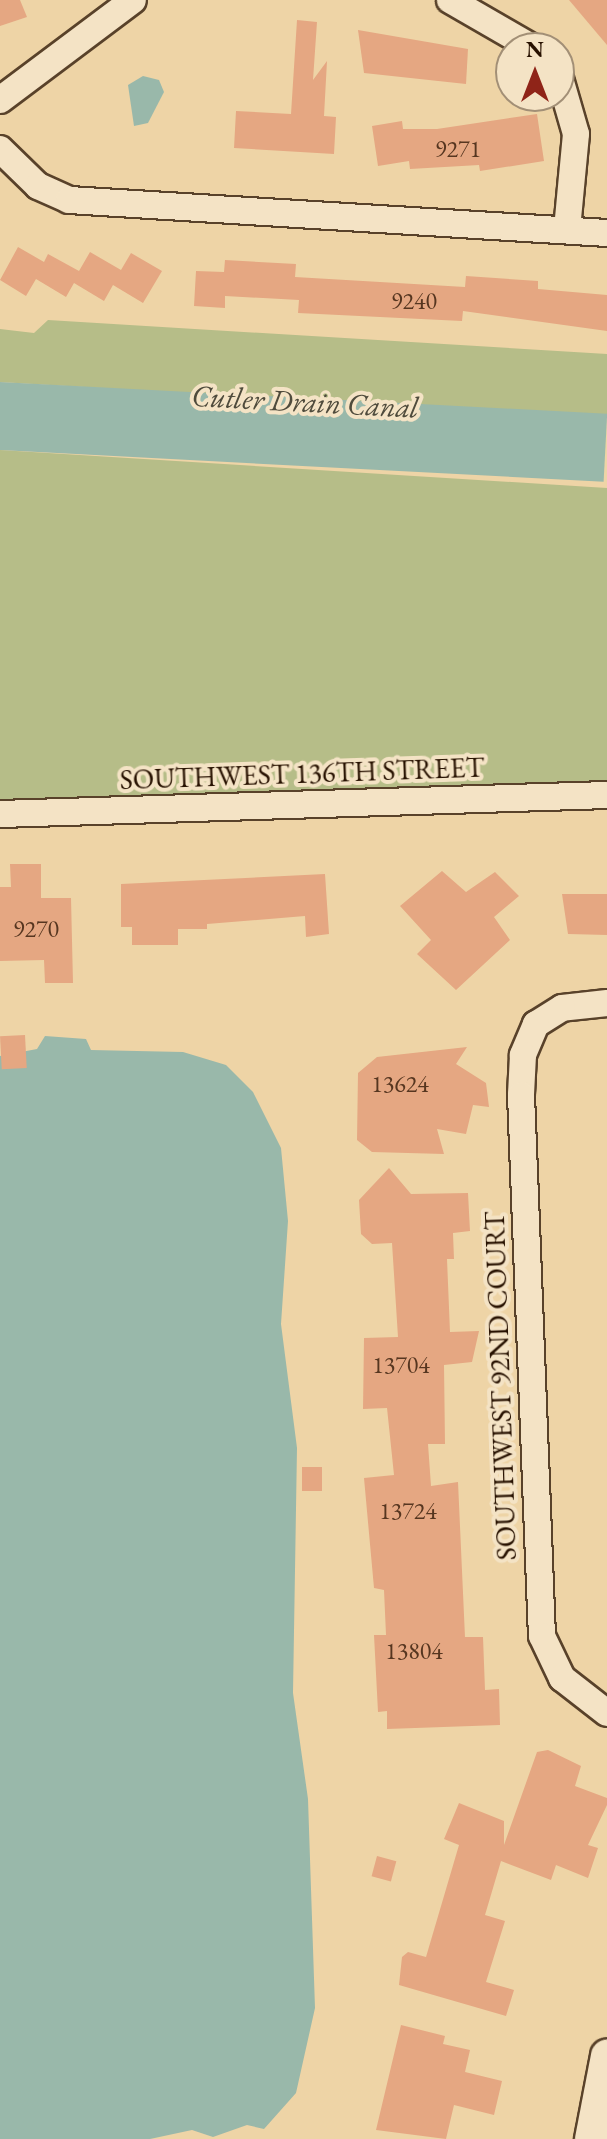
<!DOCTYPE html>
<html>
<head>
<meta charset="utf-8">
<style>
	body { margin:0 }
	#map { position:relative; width:607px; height:2139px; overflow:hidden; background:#eed4a6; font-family:"EB Garamond",serif }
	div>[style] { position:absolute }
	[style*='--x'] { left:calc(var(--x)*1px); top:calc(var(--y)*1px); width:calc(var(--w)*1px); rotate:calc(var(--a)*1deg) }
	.green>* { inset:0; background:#b6bd88 }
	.water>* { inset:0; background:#99b8aa; transform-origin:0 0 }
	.building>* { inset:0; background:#e5a782; transform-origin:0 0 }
	.roads { filter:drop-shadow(2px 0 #59422a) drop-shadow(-2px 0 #59422a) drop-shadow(0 2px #59422a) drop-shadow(0 -2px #59422a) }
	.minor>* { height:26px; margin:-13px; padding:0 13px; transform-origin:13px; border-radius:13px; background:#f4e3c5 }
	.tertiary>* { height:32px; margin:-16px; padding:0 16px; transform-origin:16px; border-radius:16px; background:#f4e3c5 }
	span { translate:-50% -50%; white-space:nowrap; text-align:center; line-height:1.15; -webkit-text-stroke:8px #f4e3c5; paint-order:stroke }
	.number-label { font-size:24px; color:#563620 }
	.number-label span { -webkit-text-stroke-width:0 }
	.street-label { font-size:28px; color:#271100 }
	.water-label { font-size:30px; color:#4f4b3c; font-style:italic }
	.north { position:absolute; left:495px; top:32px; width:80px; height:80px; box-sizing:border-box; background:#f4e3c5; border:2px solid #a28f76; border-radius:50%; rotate:0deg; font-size:22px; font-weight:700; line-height:32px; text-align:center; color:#271100 }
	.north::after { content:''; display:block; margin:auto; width:28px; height:36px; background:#8f2418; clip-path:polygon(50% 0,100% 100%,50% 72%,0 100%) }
</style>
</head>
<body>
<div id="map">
	<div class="green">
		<i style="clip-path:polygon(48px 320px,607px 354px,607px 418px,0 382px,0 329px,34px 333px)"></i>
		<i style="clip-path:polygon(0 450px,607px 488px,607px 781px,0 800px)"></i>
	</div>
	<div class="water">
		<i style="clip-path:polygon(143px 76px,159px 80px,164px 92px,148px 123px,134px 126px,128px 85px)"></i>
		<i style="left:0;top:382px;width:608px;height:68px;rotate:3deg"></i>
		<i style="clip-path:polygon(45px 1036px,86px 1039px,91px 1050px,183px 1052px,226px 1065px,253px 1092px,281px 1148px,288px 1221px,281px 1324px,297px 1448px,293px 1693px,308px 1799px,315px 2008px,296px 2093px,264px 2129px,247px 2125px,213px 2137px,192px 2130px,150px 2139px,0 2139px,0 1056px,37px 1049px)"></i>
	</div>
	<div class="building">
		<i style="clip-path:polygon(0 0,20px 0,27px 17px,0 26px)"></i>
		<i style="clip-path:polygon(569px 0,607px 0,607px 45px)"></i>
		<i style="clip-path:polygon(297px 20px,317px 22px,313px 80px,327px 61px,324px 116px,336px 117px,334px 154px,234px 148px,236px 111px,291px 114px)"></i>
		<i style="clip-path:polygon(358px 30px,468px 49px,466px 84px,364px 73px)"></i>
		<i style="clip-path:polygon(537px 114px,544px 161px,480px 171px,479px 165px,410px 169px,409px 161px,378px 166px,372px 126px,402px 121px,403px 129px,437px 129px)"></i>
		<i style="clip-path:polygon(18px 247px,44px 262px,48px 254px,79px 271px,90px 252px,121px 270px,131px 253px,162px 271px,143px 303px,113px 285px,104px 301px,74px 283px,66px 297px,36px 279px,26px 296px,0 280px)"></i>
		<i style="clip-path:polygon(225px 260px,296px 264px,295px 277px,465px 287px,466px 276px,538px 281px,538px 289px,607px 295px,607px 331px,463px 311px,462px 321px,298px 313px,299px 300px,225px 296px,225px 308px,194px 306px,196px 271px,224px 272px)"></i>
		<i style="clip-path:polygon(10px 864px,41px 864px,41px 898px,71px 898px,73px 983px,45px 983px,44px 960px,0 961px,0 887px,11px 887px)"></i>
		<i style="clip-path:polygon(442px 871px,466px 892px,495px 872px,519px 896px,494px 917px,510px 940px,456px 990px,417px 954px,431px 940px,400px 906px)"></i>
		<i style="clip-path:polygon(325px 874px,329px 934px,306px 937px,305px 916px,207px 924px,207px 929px,178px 929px,178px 945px,132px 945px,132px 927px,121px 927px,121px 884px)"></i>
		<i style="clip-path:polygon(562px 894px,607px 894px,607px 935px,568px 934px)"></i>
		<i style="left:25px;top:1035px;width:33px;height:25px;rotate:87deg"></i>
		<i style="clip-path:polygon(467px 1047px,456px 1064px,486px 1083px,489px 1107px,473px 1105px,466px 1134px,437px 1129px,444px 1154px,372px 1152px,357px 1140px,358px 1073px,377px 1057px)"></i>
		<i style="clip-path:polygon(389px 1168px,411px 1194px,468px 1193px,470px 1231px,453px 1233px,454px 1259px,447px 1259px,450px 1332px,479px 1331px,472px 1362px,444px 1365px,445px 1444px,428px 1444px,431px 1486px,458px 1482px,465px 1637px,483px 1637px,485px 1690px,499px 1689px,500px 1725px,387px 1729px,387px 1711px,378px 1712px,374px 1635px,386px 1635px,384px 1590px,374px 1588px,364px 1478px,394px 1475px,387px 1408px,363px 1409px,364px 1338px,398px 1337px,392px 1243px,372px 1244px,361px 1234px,359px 1200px)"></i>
		<i style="left:302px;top:1467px;width:20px;height:24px"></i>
		<i style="clip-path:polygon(548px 1750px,581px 1766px,575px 1786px,607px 1798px,607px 1805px,588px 1845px,598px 1848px,588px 1878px,556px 1865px,551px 1880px,501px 1861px,485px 1915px,505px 1921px,486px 1982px,514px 1990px,506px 2016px,399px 1985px,402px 1957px,408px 1952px,426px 1957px,459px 1845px,444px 1839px,459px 1803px,504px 1821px,504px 1845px,537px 1752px)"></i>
		<i style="left:377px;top:1856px;width:20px;height:21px;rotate:15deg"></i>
		<i style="clip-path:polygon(401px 2025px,445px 2036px,443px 2044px,470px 2050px,465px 2072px,502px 2081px,494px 2115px,454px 2105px,446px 2139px,376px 2130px)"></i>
	</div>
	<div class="roads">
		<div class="minor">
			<i style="--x:450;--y:0;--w:96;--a:30"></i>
			<i style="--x:559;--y:75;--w:61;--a:73.9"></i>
			<i style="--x:576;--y:134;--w:95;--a:95.4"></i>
			<i style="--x:0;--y:100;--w:166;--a:-36.9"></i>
			<i style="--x:0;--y:149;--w:53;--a:44.2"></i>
			<i style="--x:38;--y:186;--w:34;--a:24"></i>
			<i style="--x:69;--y:200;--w:539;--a:3.51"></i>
			<i style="--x:0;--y:814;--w:607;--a:-1.79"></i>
			<i style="--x:607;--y:1003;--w:45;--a:173.7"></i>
			<i style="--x:562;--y:1008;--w:31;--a:148"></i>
			<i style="--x:536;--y:1024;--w:34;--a:113"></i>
			<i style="--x:523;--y:1055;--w:40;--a:92.9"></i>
			<i style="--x:521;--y:1095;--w:541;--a:87.78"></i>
			<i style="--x:542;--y:1636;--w:47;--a:64.5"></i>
			<i style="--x:562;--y:1678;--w:57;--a:37.9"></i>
		</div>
		<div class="tertiary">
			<i style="--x:591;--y:2139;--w:85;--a:-79.1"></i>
		</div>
	</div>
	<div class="number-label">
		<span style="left:458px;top:149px">9271</span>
		<span style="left:414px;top:301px">9240</span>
		<span style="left:36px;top:929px">9270</span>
		<span style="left:400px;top:1084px">13624</span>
		<span style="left:401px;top:1365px">13704</span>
		<span style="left:408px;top:1511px">13724</span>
		<span style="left:414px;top:1651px">13804</span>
	</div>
	<div class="street-label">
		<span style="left:302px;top:773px;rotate:-2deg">SOUTHWEST 136TH STREET</span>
		<span style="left:500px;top:1386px;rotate:-92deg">SOUTHWEST 92ND COURT</span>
	</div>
	<div class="water-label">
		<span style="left:305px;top:402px;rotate:3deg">Cutler Drain Canal</span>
	</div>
	<div class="north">N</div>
</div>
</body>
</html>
